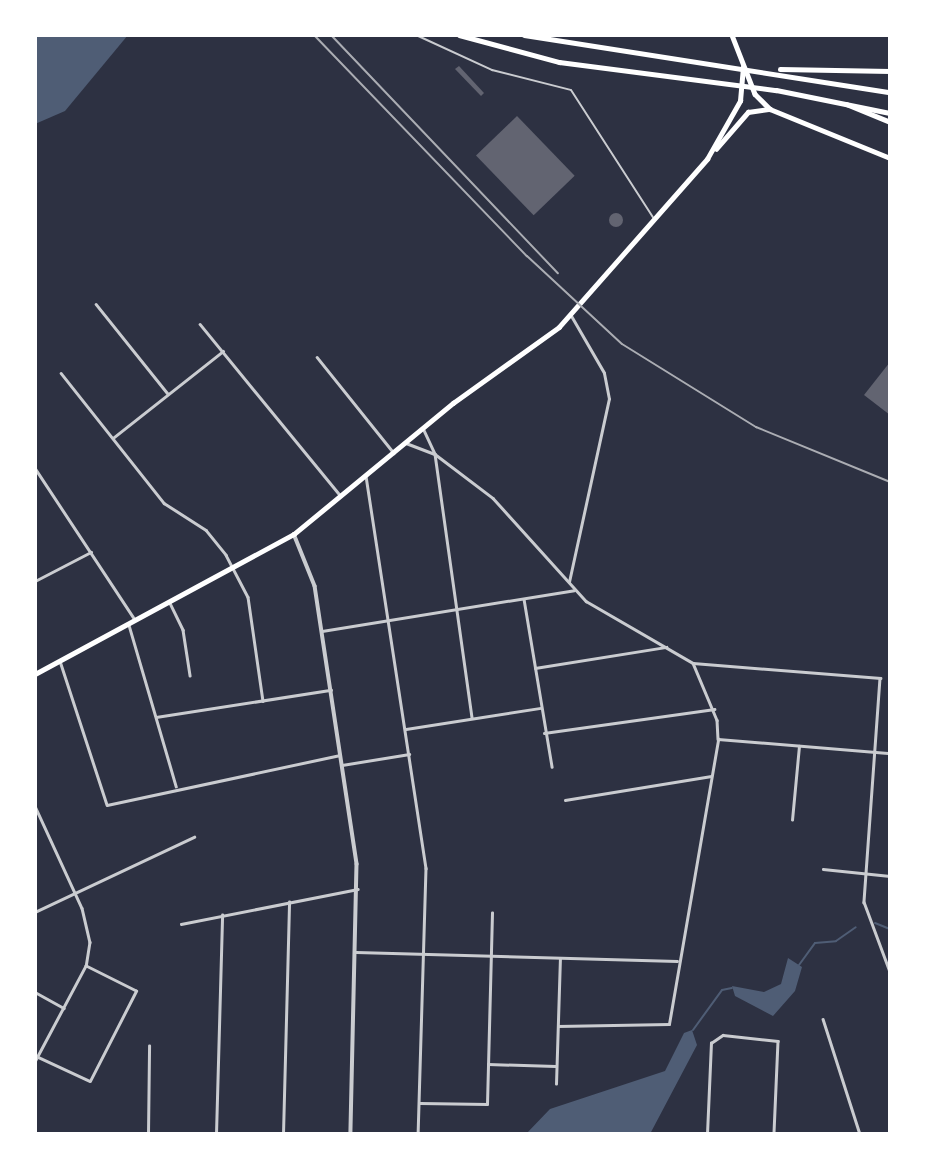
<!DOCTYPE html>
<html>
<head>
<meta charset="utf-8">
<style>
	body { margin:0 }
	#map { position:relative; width:925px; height:1169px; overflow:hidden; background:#2d3142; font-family:"Crimson Pro",serif }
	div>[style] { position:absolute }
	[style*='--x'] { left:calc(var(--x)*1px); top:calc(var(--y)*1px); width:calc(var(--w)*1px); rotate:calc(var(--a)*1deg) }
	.water>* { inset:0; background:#4f5d75 }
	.stream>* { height:2px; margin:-1px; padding:0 1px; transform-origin:1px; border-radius:1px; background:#4f5d75 }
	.building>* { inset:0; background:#626471; transform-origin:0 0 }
	.round { border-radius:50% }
	.service>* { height:2px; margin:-1px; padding:0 1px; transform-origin:1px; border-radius:1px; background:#caccd0 }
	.minor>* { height:2.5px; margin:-1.25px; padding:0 1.25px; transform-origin:1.25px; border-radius:1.25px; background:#caccd0 }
	.tertiary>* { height:3.5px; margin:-1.75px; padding:0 1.75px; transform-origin:1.75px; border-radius:1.75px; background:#caccd0 }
	.secondary>* { height:4.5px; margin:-2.25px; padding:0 2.25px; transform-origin:2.25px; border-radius:2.25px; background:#fff }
	.primary>* { height:4.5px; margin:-2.25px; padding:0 2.25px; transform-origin:2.25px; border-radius:2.25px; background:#fff }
	.motorway>* { height:5px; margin:-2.5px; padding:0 2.5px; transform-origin:2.5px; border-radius:2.5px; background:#fff }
	.rail>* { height:2px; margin:-1px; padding:0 1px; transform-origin:1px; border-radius:1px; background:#abadb3 }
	span { translate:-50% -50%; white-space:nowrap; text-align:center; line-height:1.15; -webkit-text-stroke:5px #fff; paint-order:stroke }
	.frame { position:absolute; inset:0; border:37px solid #fff; pointer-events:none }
</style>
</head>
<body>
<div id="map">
	<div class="water">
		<i style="clip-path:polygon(35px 35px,128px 35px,65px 111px,35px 124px)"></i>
		<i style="clip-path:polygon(788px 958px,802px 967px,795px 991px,773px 1016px,735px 996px,732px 986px,764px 992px,781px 984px)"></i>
		<i style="clip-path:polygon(692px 1030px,697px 1045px,650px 1134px,526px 1134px,550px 1109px,665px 1071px,684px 1033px)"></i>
	</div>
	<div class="stream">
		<i style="--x:875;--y:923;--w:16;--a:22"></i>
		<i style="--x:799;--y:965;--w:27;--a:-54"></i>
		<i style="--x:815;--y:943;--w:21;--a:-5"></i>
		<i style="--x:836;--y:941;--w:24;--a:-35"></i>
		<i style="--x:693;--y:1030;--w:49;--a:-54.1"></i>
		<i style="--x:722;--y:990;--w:10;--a:-11"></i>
	</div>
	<div class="building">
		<i style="clip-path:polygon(459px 66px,484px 93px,481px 96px,455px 69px)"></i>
		<i style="left:517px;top:116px;width:83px;height:57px;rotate:46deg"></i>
		<i class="round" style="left:609px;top:213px;width:14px;height:14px"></i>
		<i style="clip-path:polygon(890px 362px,890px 415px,864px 395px)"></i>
	</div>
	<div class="service">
		<i style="--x:416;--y:35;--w:84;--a:24.7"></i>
		<i style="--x:492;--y:70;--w:81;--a:14.2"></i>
		<i style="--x:571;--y:90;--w:151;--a:57.2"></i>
	</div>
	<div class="minor">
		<i style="--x:96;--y:304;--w:115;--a:51.3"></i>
		<i style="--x:200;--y:324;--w:220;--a:50.7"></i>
		<i style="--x:317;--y:357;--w:123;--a:51.3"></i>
		<i style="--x:61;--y:373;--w:166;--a:51.6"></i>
		<i style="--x:164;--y:503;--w:50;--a:32.7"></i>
		<i style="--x:206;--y:530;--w:32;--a:51"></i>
		<i style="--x:226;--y:555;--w:47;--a:62.4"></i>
		<i style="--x:248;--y:597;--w:105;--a:81.8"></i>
		<i style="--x:423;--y:428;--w:29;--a:65"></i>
		<i style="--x:435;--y:454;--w:73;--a:37.2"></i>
		<i style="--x:493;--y:498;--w:139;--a:47.9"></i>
		<i style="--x:586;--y:601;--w:124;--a:30.1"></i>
		<i style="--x:693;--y:663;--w:62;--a:67.2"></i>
		<i style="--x:717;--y:720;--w:19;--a:87"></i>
		<i style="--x:718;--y:739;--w:173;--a:4.7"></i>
		<i style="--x:113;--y:438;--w:140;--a:-38.3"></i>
		<i style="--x:406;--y:443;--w:31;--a:21"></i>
		<i style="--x:435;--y:454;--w:266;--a:82"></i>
		<i style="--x:35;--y:468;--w:180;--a:56.6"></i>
		<i style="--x:366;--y:476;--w:397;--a:81.3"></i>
		<i style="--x:426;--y:868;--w:266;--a:91.7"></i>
		<i style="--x:35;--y:581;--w:63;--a:-27.4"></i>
		<i style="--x:569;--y:582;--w:187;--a:-77.7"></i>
		<i style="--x:609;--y:399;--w:26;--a:-101"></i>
		<i style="--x:604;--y:373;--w:66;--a:-120.1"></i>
		<i style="--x:524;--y:599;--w:170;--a:80.5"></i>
		<i style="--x:170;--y:603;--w:30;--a:64"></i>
		<i style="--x:183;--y:630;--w:46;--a:81.2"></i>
		<i style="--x:129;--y:625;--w:168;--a:73.7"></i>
		<i style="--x:322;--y:631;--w:255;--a:-9.2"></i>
		<i style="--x:60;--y:661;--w:151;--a:71.9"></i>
		<i style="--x:107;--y:805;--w:238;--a:-12.1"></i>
		<i style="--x:693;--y:663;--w:188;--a:4.6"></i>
		<i style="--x:880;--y:678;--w:225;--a:94.1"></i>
		<i style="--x:864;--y:902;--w:75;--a:69.6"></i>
		<i style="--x:535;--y:668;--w:133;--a:-9.1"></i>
		<i style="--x:156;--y:717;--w:177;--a:-8.8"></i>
		<i style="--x:406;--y:729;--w:136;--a:-8.9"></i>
		<i style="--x:544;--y:733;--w:172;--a:-8"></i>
		<i style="--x:342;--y:765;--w:68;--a:-9.3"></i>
		<i style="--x:565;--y:800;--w:148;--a:-9.3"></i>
		<i style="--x:35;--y:806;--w:112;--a:65.3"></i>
		<i style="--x:82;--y:908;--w:35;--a:77"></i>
		<i style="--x:90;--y:942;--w:24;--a:99"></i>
		<i style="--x:86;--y:966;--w:109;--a:118"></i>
		<i style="--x:792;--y:820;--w:74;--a:-84.6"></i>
		<i style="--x:823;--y:869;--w:67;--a:6"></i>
		<i style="--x:35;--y:912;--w:176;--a:-25.3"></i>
		<i style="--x:181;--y:924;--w:180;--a:-11.2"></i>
		<i style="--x:356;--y:952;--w:321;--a:1.6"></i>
		<i style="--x:35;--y:992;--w:33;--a:29"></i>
		<i style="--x:823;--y:1019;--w:121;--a:72.2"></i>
		<i style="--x:558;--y:1026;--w:111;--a:-1"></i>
		<i style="--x:669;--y:1024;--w:289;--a:-80.2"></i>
		<i style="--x:38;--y:1057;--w:57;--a:24.8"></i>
		<i style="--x:90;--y:1081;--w:101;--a:-62.9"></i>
		<i style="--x:136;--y:991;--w:56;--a:-153.4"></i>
		<i style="--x:488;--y:1064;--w:67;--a:1.7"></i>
		<i style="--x:556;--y:1084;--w:125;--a:-88.2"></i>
		<i style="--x:420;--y:1103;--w:67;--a:0.9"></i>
		<i style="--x:487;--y:1104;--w:191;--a:-88.5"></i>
		<i style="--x:148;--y:1134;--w:88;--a:-89.3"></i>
		<i style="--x:216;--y:1134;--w:219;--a:-88.4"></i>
		<i style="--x:283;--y:1134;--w:232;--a:-88.5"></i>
		<i style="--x:707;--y:1134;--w:91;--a:-87.5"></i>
		<i style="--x:711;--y:1043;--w:14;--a:-34"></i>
		<i style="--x:723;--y:1035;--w:55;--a:6.2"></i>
		<i style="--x:778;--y:1041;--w:93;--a:92.5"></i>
	</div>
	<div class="tertiary">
		<i style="--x:294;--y:534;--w:56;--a:68"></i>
		<i style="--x:315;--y:586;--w:281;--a:81.4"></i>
		<i style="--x:357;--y:864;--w:270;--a:91.3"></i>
	</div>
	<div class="secondary">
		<i style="--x:716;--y:149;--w:49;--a:-49.1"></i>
		<i style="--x:748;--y:112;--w:22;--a:-8"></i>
		<i style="--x:35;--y:674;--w:294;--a:-28.4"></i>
		<i style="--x:294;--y:534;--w:206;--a:-39.5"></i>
		<i style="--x:453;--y:403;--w:130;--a:-35.6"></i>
		<i style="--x:559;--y:327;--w:224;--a:-48.6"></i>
		<i style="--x:707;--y:159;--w:67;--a:-60.4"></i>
		<i style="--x:740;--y:101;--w:34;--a:-85"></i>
	</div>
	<div class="primary">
		<i style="--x:732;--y:35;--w:63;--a:68.7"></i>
		<i style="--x:755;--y:94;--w:21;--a:45"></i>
		<i style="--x:770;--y:109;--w:130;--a:22.2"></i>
	</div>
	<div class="motorway">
		<i style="--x:459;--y:35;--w:104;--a:15.1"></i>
		<i style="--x:559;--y:62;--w:219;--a:7.4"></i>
		<i style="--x:776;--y:90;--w:116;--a:11.4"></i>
		<i style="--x:524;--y:35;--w:370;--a:8.9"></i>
		<i style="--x:780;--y:69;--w:110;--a:1"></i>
		<i style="--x:846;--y:104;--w:48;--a:22.2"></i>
	</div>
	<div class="rail">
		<i style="--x:314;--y:35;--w:307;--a:46.1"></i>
		<i style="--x:527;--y:256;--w:129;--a:42.8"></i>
		<i style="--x:622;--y:344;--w:158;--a:31.8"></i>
		<i style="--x:756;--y:427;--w:145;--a:22.3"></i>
		<i style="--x:331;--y:35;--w:329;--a:46.4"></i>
	</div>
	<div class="frame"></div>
</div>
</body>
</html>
